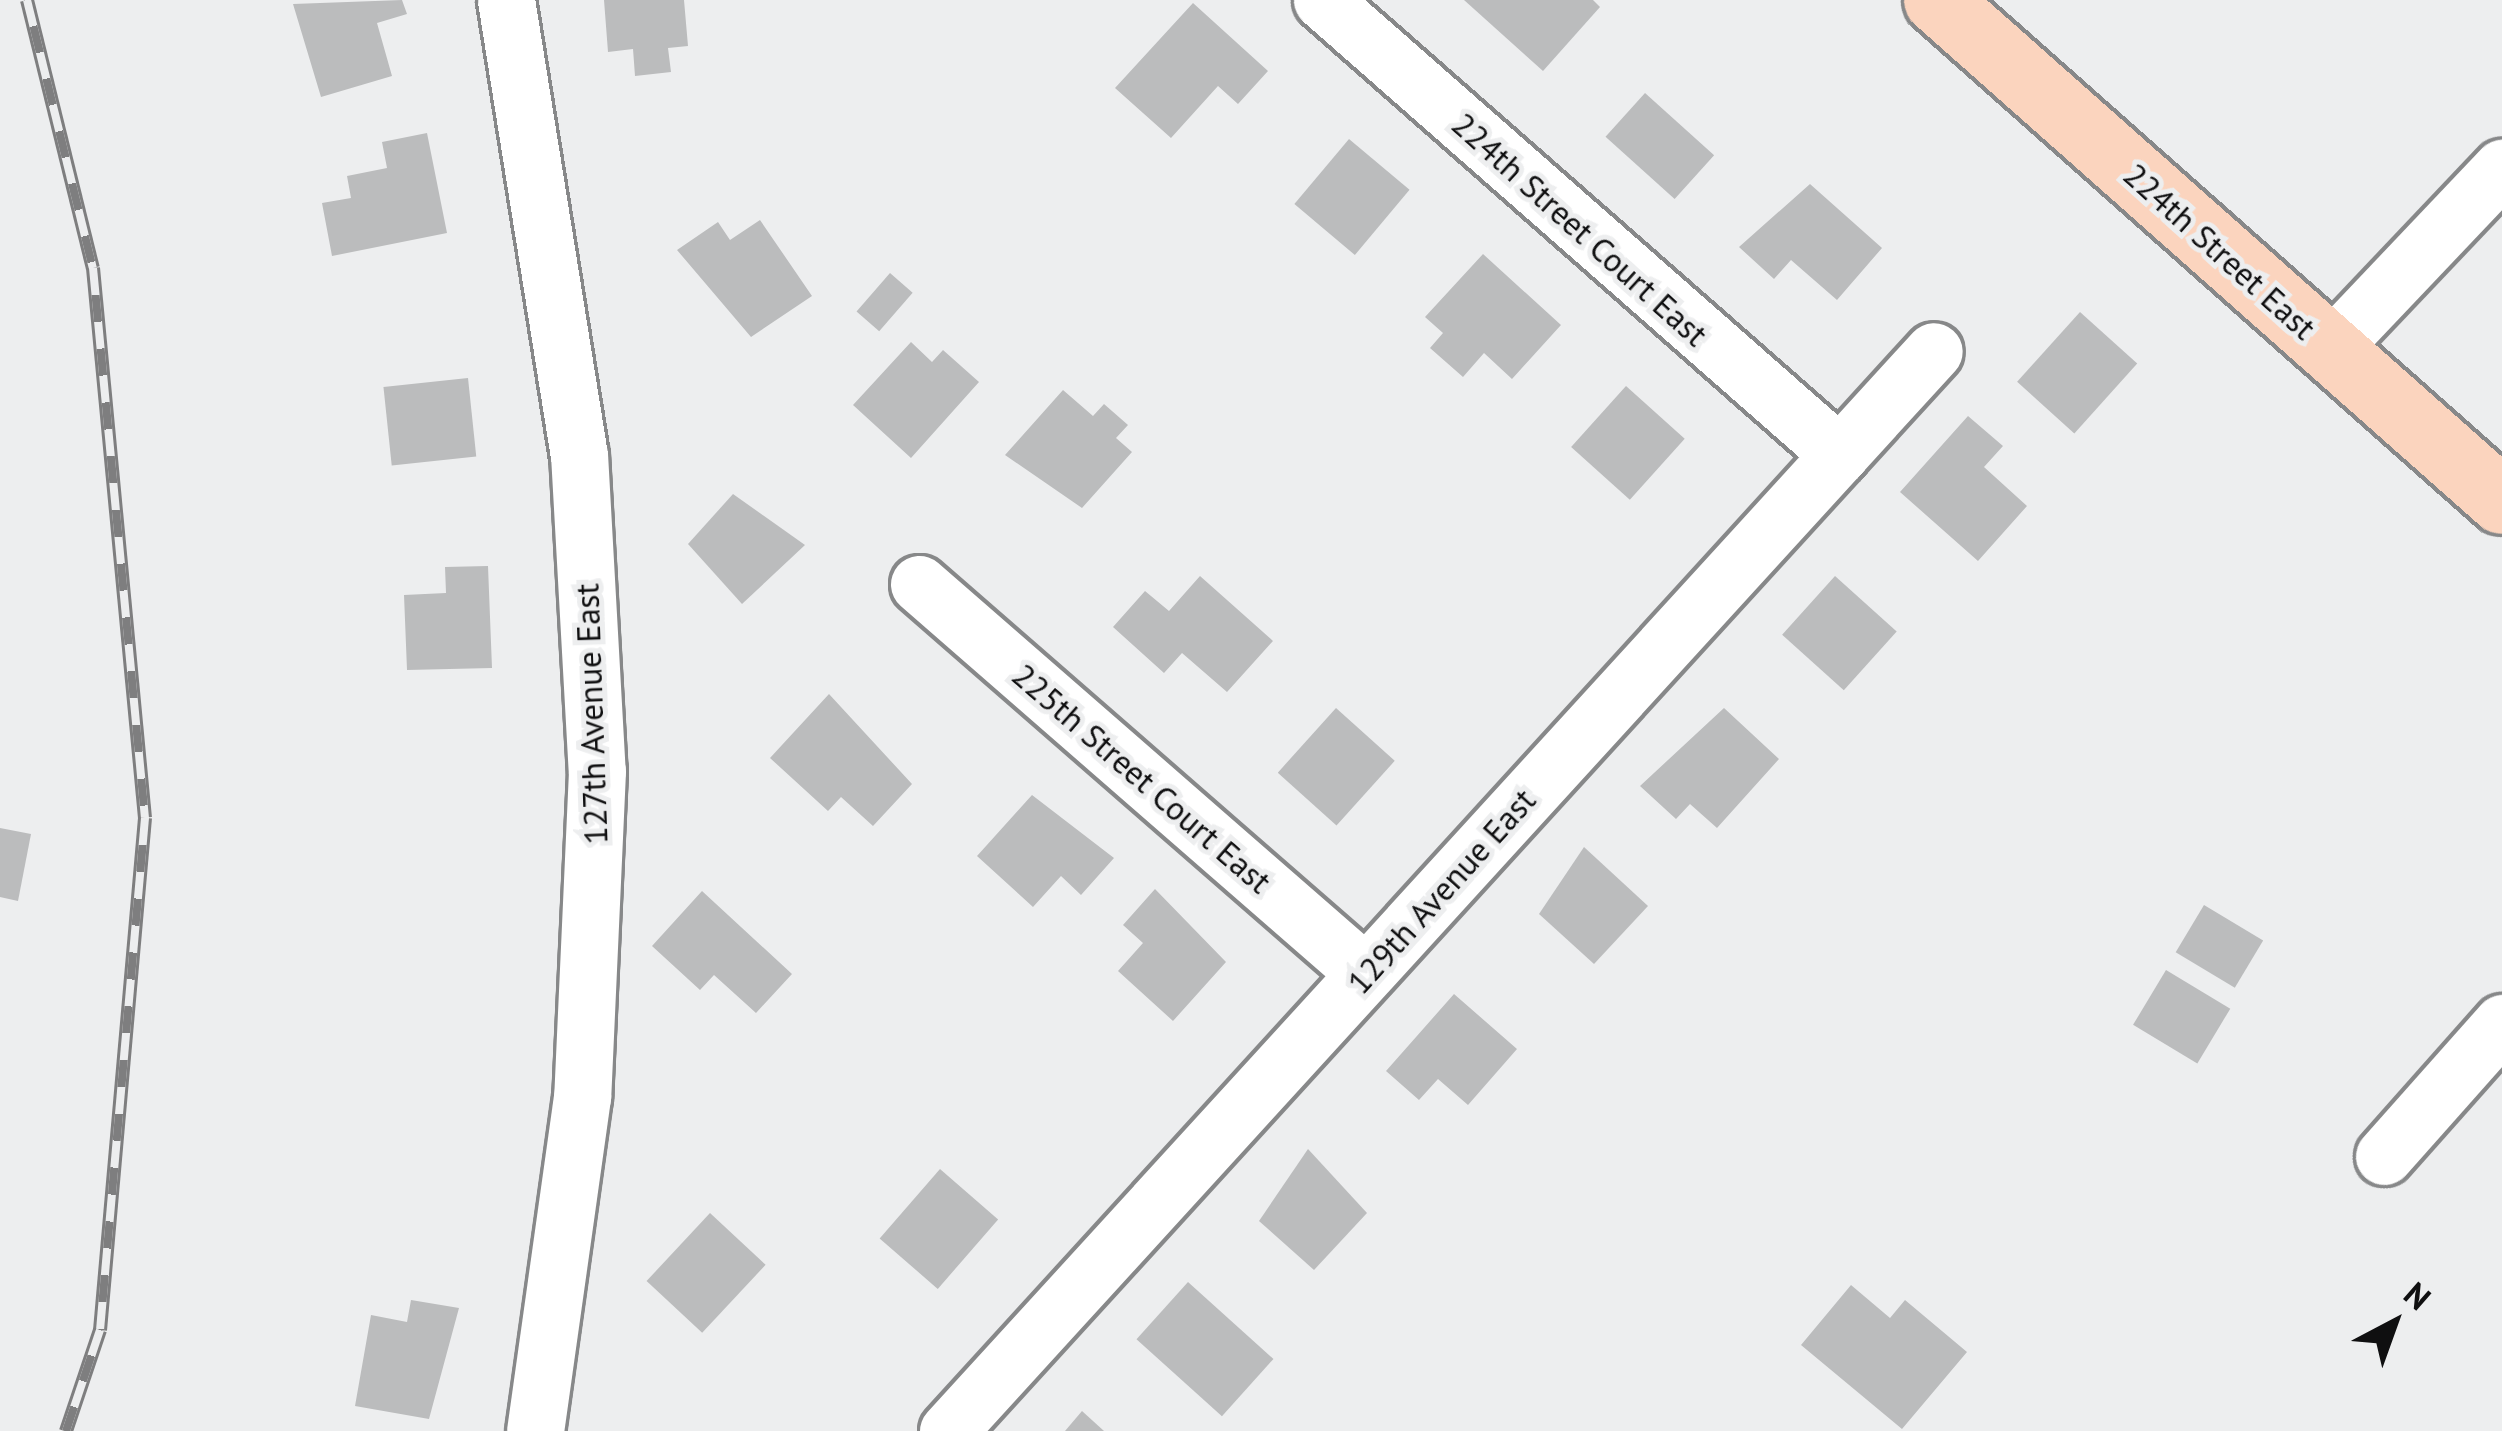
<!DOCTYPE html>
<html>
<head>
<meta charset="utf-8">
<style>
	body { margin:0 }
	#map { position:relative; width:2502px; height:1431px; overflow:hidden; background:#edeeef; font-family:"PT Sans",sans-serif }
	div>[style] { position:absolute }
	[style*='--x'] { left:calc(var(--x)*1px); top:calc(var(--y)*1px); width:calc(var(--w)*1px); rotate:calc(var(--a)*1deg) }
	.building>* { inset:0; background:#bbbcbd; transform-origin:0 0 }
	.roads { filter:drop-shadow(3px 0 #878889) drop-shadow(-3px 0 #878889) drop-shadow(0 3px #878889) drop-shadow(0 -3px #878889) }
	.minor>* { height:57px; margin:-28.5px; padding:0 28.5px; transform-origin:28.5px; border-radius:28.5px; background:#fff }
	.major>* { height:66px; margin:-33px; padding:0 33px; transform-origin:33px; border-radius:33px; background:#fbd4be }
	.rail>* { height:14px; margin-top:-7px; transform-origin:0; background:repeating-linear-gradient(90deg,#edeeef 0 27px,#7e7e7f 0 54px); box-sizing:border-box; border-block:3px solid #7e7e7f }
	span { translate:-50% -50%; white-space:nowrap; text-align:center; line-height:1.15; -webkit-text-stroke:10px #edeeef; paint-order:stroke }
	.street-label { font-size:33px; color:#0f0f10 }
	.north { position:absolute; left:2334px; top:1263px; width:120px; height:120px; -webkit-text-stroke:9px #edeeef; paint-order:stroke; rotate:41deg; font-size:33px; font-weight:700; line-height:48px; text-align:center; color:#0f0f10 }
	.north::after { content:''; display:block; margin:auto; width:42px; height:54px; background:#0f0f10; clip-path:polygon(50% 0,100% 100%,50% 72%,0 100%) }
</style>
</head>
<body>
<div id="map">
	<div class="building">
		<i style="clip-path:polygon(402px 0,407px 14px,377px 23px,392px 76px,321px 97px,293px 4px)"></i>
		<i style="clip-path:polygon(604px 0,684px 0,688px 46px,668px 48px,671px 72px,635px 76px,633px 49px,608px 52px)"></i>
		<i style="clip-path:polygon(1464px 0,1593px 0,1600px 7px,1543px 71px)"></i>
		<i style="clip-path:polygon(1193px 3px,1268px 71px,1238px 104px,1218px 86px,1171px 138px,1115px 88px)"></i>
		<i style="left:1645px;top:93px;width:93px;height:59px;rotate:42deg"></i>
		<i style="clip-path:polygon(427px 133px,447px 233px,332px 256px,322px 203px,351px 198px,347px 176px,387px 168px,382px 142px)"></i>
		<i style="left:1349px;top:139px;width:79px;height:85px;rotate:40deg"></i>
		<i style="clip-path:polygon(1810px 184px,1882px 248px,1837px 300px,1791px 260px,1774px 279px,1739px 247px)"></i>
		<i style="clip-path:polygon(760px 220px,812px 296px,751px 337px,677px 250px,718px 222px,730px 240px)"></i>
		<i style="clip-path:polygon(1483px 254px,1561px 325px,1512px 379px,1484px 353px,1463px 377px,1430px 348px,1443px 333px,1425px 317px)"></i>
		<i style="left:890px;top:273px;width:30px;height:51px;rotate:41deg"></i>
		<i style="left:2080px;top:312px;width:77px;height:94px;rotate:42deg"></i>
		<i style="clip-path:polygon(911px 342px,932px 362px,943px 350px,979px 382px,911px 458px,853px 405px)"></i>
		<i style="left:468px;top:378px;width:79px;height:85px;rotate:84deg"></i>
		<i style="left:1626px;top:386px;width:79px;height:82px;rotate:42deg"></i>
		<i style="clip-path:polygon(1063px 390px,1093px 416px,1104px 404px,1128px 425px,1116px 438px,1132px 452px,1082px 508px,1005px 455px)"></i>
		<i style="clip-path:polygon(1968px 416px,2003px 446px,1984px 467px,2027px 506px,1978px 561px,1900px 492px)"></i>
		<i style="clip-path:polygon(733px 494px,805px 545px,742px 604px,688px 544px)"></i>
		<i style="clip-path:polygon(488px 566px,492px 668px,407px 670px,404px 595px,446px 593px,445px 567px)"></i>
		<i style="clip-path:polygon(1200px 576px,1273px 641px,1227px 692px,1182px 653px,1164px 673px,1113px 627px,1145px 591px,1169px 611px)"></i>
		<i style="left:1835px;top:576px;width:83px;height:79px;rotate:42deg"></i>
		<i style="clip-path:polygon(829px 694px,912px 784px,873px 826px,841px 797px,828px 811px,770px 758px)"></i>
		<i style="left:1336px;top:708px;width:79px;height:87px;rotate:42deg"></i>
		<i style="clip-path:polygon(1724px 708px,1779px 759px,1717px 828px,1690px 804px,1676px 819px,1640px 786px)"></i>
		<i style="clip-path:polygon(1032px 795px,1114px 858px,1081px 895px,1061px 876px,1033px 907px,977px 856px)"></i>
		<i style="clip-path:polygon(0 828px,31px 834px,18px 901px,0 897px)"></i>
		<i style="clip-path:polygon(1584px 847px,1648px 906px,1594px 964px,1539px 914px)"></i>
		<i style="clip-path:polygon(1155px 889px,1226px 962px,1173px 1021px,1118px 971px,1143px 943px,1123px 925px)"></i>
		<i style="clip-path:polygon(702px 891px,792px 974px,756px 1013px,714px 975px,700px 990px,652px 946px)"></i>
		<i style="left:2204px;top:905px;width:69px;height:55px;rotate:31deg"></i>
		<i style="left:2166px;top:970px;width:75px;height:64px;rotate:31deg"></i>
		<i style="clip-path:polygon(1454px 994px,1517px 1049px,1468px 1105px,1438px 1079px,1419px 1100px,1386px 1071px)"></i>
		<i style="clip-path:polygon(1308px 1149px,1367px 1213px,1314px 1270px,1259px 1221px)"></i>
		<i style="left:940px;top:1169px;width:77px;height:92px;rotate:41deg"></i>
		<i style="left:710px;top:1213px;width:76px;height:93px;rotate:43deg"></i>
		<i style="left:1188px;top:1282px;width:115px;height:77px;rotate:42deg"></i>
		<i style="clip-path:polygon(1851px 1285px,1890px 1318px,1905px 1300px,1967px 1352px,1902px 1429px,1801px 1345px)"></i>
		<i style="clip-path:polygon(411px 1300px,459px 1308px,429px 1419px,355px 1406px,371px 1315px,407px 1322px)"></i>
		<i style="clip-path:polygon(1082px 1411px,1104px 1431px,1065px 1431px)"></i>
	</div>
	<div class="roads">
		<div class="minor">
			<i style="--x:506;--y:0;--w:460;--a:80.9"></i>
			<i style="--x:579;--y:454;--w:318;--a:86.8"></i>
			<i style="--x:597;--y:771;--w:326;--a:92.6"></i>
			<i style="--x:582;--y:1097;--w:337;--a:98"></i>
			<i style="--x:1322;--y:0;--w:689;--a:41.3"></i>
			<i style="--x:2330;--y:349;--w:250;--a:-46.5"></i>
			<i style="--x:919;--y:584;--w:592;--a:41.09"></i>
			<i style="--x:2384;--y:1156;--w:178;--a:-48.4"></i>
			<i style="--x:948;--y:1431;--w:1462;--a:-47.61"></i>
		</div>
		<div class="major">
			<i style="--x:1937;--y:0;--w:755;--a:41.56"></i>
		</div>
	</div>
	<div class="rail">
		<i style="--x:27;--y:0;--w:276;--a:76.2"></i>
		<i style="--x:93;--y:268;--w:552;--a:84.6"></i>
		<i style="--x:145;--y:818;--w:514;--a:95.02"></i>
		<i style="--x:100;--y:1330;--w:107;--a:108.6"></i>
	</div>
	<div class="street-label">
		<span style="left:1580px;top:229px;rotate:42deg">224th Street Court East</span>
		<span style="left:2220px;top:251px;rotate:42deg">224th Street East</span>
		<span style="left:591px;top:714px;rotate:-92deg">127th Avenue East</span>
		<span style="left:1142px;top:778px;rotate:41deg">225th Street Court East</span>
		<span style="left:1441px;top:891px;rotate:-48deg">129th Avenue East</span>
	</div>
	<div class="north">N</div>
</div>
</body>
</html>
